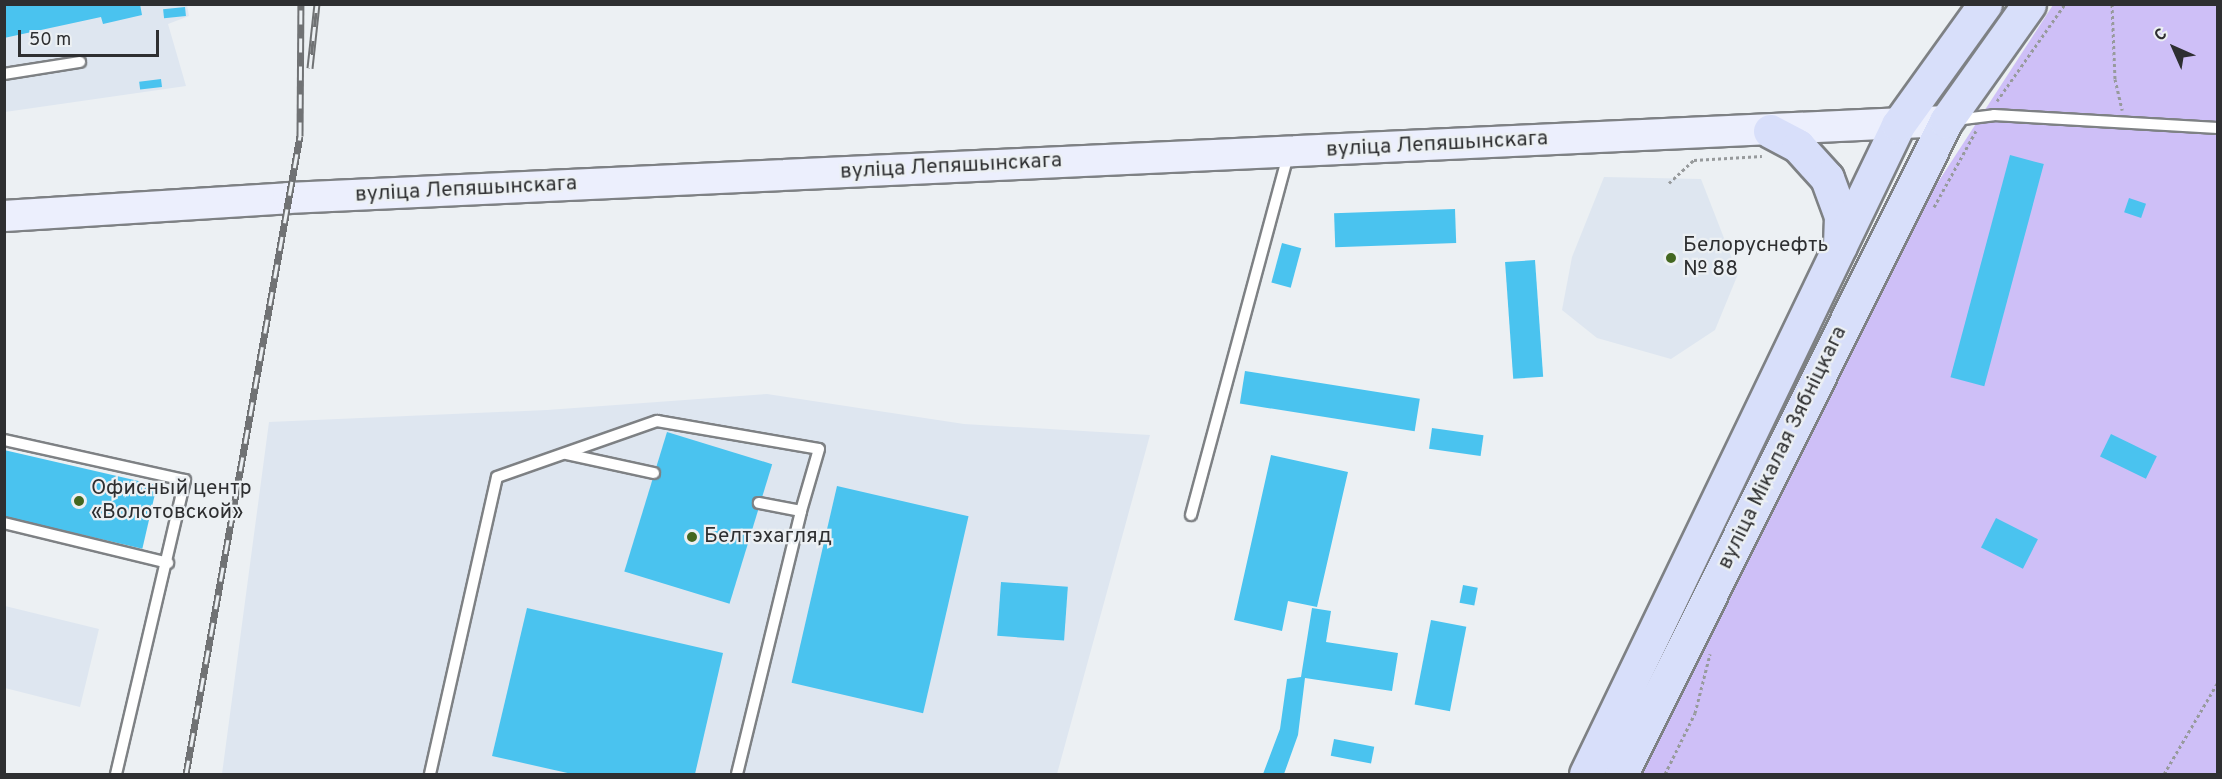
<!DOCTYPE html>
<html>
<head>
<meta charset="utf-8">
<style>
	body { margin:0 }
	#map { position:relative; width:2222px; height:779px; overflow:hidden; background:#ecf0f3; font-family:Overpass,sans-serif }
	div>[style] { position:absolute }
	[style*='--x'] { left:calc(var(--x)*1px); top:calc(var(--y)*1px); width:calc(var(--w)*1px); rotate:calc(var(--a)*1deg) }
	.built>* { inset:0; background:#dee6f0 }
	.green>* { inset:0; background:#cebff7 }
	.building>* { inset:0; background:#4ac3ef; transform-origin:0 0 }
	.path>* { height:3px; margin-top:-1.5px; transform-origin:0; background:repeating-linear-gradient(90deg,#979a9c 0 3px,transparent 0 6px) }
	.roads { filter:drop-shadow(2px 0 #7e8184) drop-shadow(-2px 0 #7e8184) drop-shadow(0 2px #7e8184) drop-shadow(0 -2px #7e8184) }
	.lane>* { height:10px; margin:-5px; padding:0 5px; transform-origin:5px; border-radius:5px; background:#fff }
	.secondary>* { height:30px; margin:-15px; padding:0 15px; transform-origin:15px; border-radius:15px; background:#eceffd }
	.primary>* { height:33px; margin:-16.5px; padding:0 16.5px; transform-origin:16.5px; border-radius:16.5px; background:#d8dffa }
	.rail>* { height:7px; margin-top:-3.5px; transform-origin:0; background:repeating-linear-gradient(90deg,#ecf0f3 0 14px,#707274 0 28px); box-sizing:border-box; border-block:2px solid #707274 }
	.dots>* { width:16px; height:16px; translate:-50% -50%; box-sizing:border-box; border:3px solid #ecf0f3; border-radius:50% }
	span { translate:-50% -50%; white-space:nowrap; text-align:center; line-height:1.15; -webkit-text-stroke:4.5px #ecf0f3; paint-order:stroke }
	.street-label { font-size:21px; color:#2e2f31 }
	.poi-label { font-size:21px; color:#2e2f31 }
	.left { translate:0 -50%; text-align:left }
	.frame { position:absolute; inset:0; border:6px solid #2e2f31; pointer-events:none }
	.north { position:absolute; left:2144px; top:18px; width:60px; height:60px; -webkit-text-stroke:4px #ecf0f3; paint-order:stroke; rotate:315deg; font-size:16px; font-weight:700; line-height:24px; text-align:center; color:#2e2f31 }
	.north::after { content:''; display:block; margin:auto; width:21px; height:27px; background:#2e2f31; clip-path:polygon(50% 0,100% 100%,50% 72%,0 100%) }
	.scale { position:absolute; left:18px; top:30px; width:141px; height:27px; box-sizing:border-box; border:3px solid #2e2f31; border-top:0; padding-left:8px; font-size:18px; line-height:21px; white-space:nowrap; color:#2e2f31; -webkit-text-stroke:4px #ecf0f3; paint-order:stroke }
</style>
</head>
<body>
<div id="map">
	<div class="built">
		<i style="clip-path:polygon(4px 5px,187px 5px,189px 16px,168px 24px,186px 86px,5px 112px)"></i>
		<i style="clip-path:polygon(1604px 177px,1701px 179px,1738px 274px,1715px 330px,1671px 359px,1597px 338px,1562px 310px,1572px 257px)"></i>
		<i style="clip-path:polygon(767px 394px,964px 424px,1150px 435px,1057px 774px,222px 774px,269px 422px,547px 410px)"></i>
		<i style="clip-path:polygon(5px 606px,99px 629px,80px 707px,5px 688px)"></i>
	</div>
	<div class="green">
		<i style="clip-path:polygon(2053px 5px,2217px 5px,2217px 774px,1642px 774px,1712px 623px,1931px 193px)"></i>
	</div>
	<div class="building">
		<i style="clip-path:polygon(4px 4px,140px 4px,142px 15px,103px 24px,101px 17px,4px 38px)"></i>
		<i style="left:185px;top:7px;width:9px;height:22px;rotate:84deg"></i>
		<i style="left:161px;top:79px;width:8px;height:22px;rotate:83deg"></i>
		<i style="left:2010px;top:155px;width:35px;height:230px;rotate:15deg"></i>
		<i style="left:2129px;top:198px;width:18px;height:15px;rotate:19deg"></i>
		<i style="left:1455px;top:209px;width:34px;height:121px;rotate:88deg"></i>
		<i style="left:1282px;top:243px;width:20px;height:41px;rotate:15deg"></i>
		<i style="left:1535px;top:260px;width:117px;height:30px;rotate:86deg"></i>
		<i style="left:1245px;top:371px;width:177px;height:33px;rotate:9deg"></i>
		<i style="left:1432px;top:428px;width:52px;height:21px;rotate:8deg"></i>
		<i style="left:667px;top:432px;width:110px;height:146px;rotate:17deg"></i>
		<i style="left:2111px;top:434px;width:51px;height:25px;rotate:26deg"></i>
		<i style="left:4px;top:450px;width:157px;height:65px;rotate:13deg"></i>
		<i style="clip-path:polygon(1271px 455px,1348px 472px,1317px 607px,1288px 601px,1282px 631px,1234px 620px)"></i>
		<i style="left:837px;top:486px;width:135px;height:202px;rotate:13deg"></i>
		<i style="left:1996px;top:518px;width:47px;height:33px;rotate:27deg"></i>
		<i style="left:1001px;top:582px;width:67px;height:54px;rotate:4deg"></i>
		<i style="left:1463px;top:585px;width:15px;height:18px;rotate:11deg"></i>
		<i style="clip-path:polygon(527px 608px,723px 653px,695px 774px,572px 774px,492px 756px)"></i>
		<i style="clip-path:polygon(1312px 608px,1331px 611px,1326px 642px,1398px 653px,1392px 691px,1305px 678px,1298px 735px,1284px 774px,1263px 774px,1280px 729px,1287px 679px,1301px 677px)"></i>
		<i style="left:1431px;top:620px;width:36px;height:86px;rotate:11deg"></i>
		<i style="left:1334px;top:739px;width:41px;height:17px;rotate:11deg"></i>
	</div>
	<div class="path">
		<i style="--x:2112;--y:4;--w:75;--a:87.7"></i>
		<i style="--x:2115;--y:79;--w:32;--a:77"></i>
		<i style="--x:1997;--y:101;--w:118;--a:-55"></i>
		<i style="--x:1669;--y:183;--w:34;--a:-43"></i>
		<i style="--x:1694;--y:160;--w:68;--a:-3.4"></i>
		<i style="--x:1934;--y:207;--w:87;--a:-61.1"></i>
		<i style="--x:1665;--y:774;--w:68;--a:-63.8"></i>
		<i style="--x:1695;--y:713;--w:61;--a:-75.7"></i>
		<i style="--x:2164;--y:774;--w:107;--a:-59.6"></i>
	</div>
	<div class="roads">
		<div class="lane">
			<i style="--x:4;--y:74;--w:77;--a:-9"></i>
			<i style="--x:1955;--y:120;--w:39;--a:-7"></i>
			<i style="--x:1994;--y:115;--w:224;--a:3.3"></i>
			<i style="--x:4;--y:440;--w:185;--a:12.5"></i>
			<i style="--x:185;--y:480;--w:302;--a:103.2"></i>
			<i style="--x:566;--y:454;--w:90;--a:12.2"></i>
			<i style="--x:1191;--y:515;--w:373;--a:-74.9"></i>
			<i style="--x:4;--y:523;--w:169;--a:13.7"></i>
			<i style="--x:430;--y:774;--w:304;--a:-77.3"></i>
			<i style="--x:497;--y:477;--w:170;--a:-19.3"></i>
			<i style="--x:657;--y:421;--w:164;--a:9.8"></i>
			<i style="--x:819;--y:449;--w:65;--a:106.2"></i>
			<i style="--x:737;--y:774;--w:271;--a:-76.3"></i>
			<i style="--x:801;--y:511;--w:43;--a:-169.2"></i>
		</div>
		<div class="secondary">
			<i style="--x:4;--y:216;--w:285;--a:-3.6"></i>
			<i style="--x:288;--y:198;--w:1660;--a:-2.66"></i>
		</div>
		<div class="primary">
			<i style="--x:1770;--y:131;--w:32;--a:28"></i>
			<i style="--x:1798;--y:146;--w:43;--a:47.8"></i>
			<i style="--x:1827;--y:178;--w:40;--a:69.8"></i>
			<i style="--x:1841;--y:216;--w:30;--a:92"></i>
			<i style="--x:1586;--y:774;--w:720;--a:-64.32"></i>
			<i style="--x:1898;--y:125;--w:149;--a:-54.3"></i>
			<i style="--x:1621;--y:774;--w:729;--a:-63.54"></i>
			<i style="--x:1946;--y:121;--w:143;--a:-54.6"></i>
		</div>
	</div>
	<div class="rail">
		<i style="--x:310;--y:68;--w:64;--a:-83.8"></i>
		<i style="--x:186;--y:774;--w:648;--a:-79.87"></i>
		<i style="--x:300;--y:136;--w:132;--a:-89.6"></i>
	</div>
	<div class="dots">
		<i style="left:1671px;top:258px;background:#436720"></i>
		<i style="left:79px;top:501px;background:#436720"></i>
		<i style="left:692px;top:537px;background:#436720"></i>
	</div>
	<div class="street-label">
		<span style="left:1437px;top:145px;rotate:-3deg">вуліца Лепяшынскага</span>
		<span style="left:951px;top:167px;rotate:-3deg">вуліца Лепяшынскага</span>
		<span style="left:466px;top:190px;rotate:-3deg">вуліца Лепяшынскага</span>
		<span style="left:1783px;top:448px;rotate:-64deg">вуліца Мікалая Зябніцкага</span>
	</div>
	<div class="poi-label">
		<span class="left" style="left:1683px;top:258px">Белоруснефть<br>№ 88</span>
		<span class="left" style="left:91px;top:501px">Офисный центр<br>«Волотовской»</span>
		<span class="left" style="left:704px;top:537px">Белтэхагляд</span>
	</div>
	<div class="frame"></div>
	<div class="north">С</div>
	<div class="scale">50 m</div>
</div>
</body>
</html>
